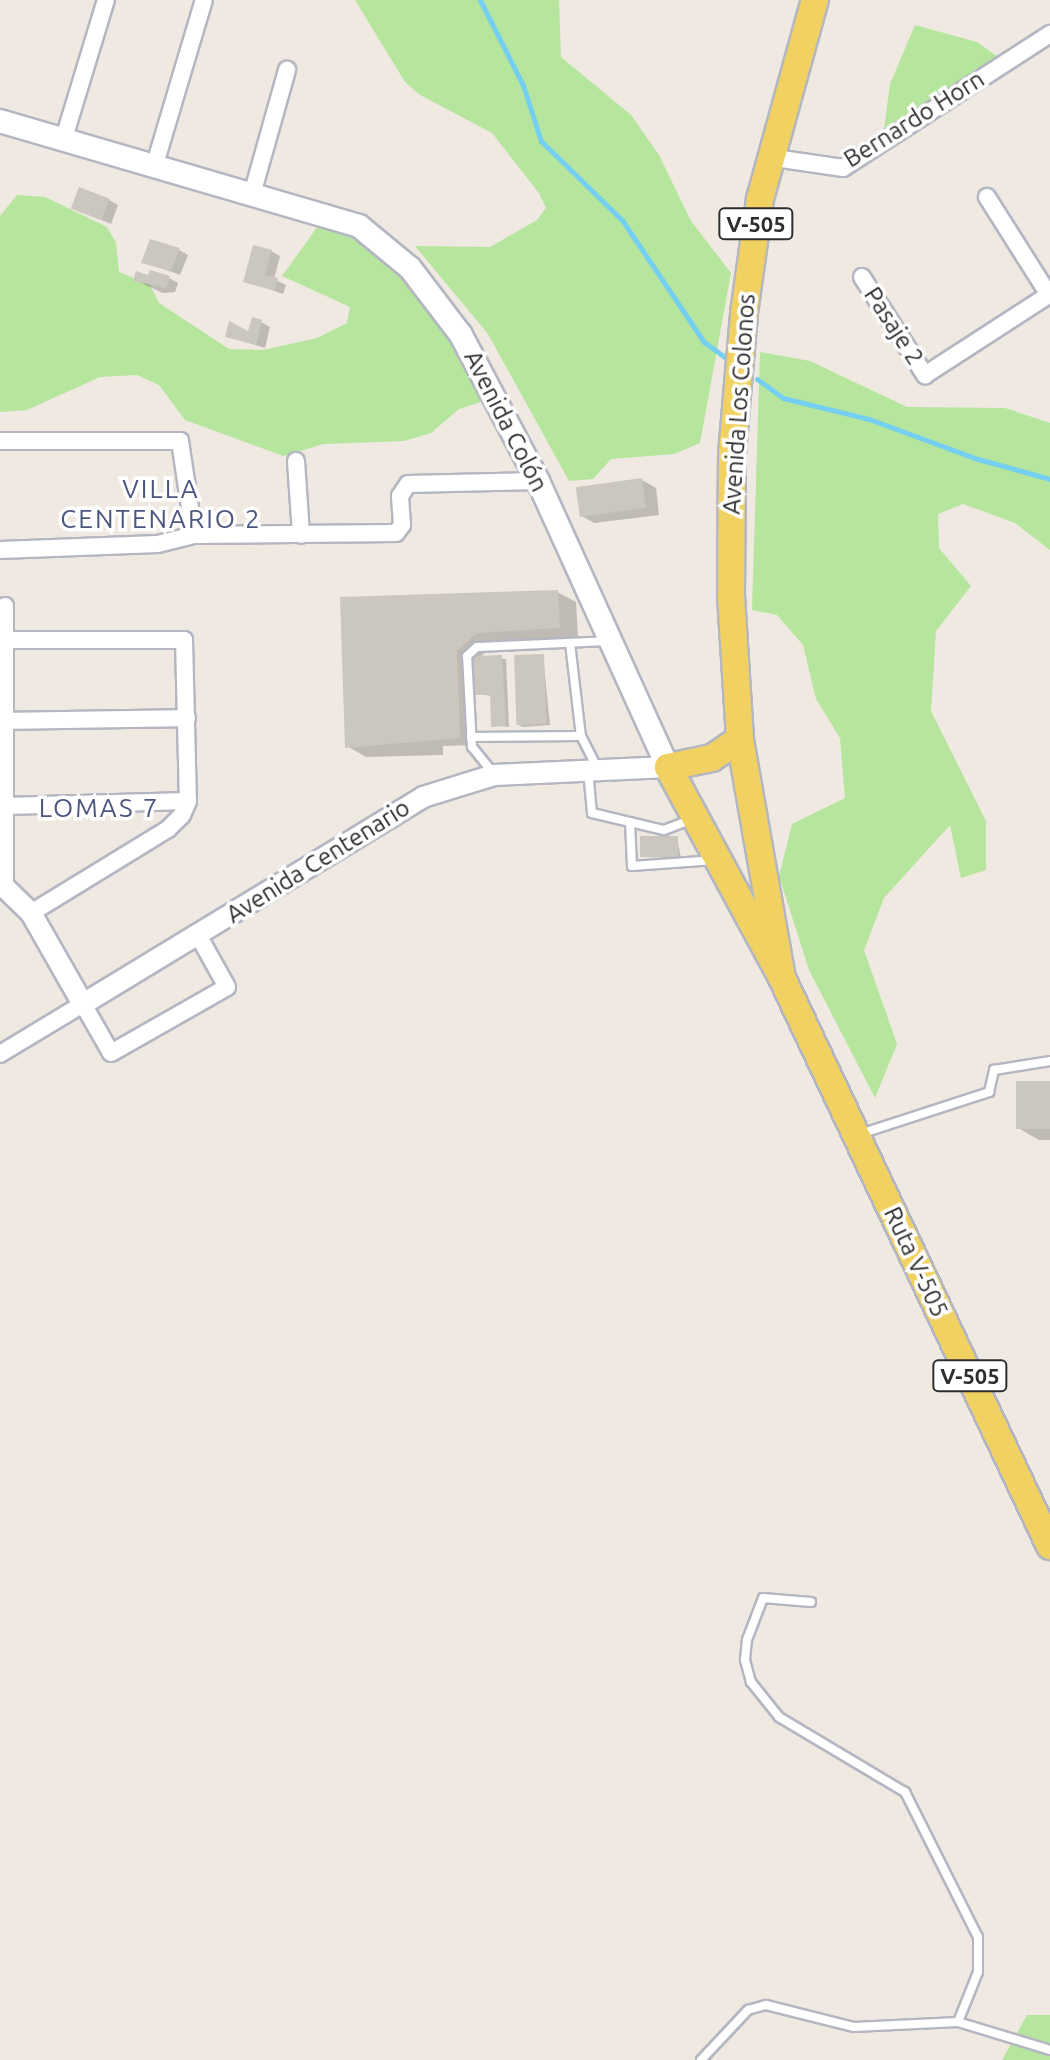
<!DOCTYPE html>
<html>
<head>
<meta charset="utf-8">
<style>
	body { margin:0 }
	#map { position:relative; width:1050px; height:2060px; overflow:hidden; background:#efe9e1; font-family:Ubuntu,sans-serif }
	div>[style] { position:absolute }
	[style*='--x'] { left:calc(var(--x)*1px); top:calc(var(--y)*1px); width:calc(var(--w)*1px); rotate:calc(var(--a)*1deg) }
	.green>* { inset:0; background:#b6e59e }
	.shadow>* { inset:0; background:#0003 }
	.stream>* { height:5px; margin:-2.5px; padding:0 2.5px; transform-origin:2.5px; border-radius:2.5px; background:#75cff0 }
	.building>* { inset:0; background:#cbc7bf; transform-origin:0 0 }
	.roads { filter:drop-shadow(2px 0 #b4b7c1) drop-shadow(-2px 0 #b4b7c1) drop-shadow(0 2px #b4b7c1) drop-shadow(0 -2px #b4b7c1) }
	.service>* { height:8px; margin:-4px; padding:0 4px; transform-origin:4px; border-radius:4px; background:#fff }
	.minor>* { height:16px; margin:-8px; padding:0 8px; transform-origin:8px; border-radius:8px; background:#fff }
	.tertiary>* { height:20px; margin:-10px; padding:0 10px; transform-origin:10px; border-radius:10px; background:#fff }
	.secondary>* { height:22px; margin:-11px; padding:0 11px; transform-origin:11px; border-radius:11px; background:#fff }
	.primary>* { height:26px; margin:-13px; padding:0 13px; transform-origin:13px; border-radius:13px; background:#f2d163 }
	span { translate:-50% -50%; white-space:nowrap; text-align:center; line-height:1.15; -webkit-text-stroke:7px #fff; paint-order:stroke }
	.shield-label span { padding:2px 6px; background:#fff; border:2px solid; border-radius:6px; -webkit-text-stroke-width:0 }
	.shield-label { font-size:22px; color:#2e2e2e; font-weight:700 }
	.street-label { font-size:24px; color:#2e2e2e }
	.neighbourhood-label { font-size:26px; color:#4d5680; letter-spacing:2px }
</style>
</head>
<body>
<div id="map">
	<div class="green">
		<i style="clip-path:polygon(355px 0,559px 0,561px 57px,631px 115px,659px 155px,691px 221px,731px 273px,700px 443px,674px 454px,611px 459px,593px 479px,569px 481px,488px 334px,415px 246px,490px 247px,537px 220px,546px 208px,539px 193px,492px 133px,420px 95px,405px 82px)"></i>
		<i style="clip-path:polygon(915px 25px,977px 42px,998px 57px,884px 130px,890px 84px)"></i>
		<i style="clip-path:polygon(17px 195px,45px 197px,107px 227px,116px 243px,119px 272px,150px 285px,159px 303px,229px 349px,263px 350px,317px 338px,347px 323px,350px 307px,282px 276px,318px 226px,382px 238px,468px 348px,487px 400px,459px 409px,431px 433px,404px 441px,324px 444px,283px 456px,185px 420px,159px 385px,137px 375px,100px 377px,27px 410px,0 412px,0 216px)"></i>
		<i style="clip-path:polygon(760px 352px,810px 361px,907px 407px,1005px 408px,1050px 423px,1050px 550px,1015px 523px,963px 504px,938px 514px,939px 548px,971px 586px,936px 631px,931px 711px,986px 821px,986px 870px,961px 878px,950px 825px,884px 898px,864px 950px,897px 1044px,875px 1098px,809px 970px,779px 876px,792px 824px,845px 798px,840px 738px,816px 699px,803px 645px,777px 615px,752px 610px)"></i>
		<i style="clip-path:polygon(1027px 2015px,1050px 2015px,1050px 2060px,1002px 2060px)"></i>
	</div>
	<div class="shadow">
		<i style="clip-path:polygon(109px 200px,118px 205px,111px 224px,73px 208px)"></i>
		<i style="clip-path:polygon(179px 250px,188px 255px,180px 275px,144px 262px)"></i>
		<i style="clip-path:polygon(271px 251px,280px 256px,274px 279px,286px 285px,283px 294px,246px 281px)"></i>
		<i style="clip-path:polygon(169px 278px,178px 283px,175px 292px,163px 293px,135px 280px)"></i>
		<i style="clip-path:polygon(261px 322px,270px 327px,265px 348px,227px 336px,250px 334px)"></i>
		<i style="clip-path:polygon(642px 480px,656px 488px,659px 515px,594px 523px,580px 515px)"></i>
		<i style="clip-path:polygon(557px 592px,576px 602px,578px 638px,496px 643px,479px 658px,506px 659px,509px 727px,493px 725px,492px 696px,477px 694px,475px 660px,471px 660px,473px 745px,443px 746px,443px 755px,366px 757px,347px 746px,342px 598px)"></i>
		<i style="clip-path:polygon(543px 656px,550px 725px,523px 727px,519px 725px)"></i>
		<i style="clip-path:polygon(677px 838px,681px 858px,643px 857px)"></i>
		<i style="clip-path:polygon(1050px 1083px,1050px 1140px,1039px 1140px,1020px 1129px)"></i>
	</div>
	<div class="stream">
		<i style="--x:480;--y:0;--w:95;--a:63.2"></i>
		<i style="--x:523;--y:85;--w:59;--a:72.2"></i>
		<i style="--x:541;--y:141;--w:113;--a:44.3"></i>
		<i style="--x:622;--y:220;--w:147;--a:56.1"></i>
		<i style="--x:704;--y:342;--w:31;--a:36"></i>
		<i style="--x:757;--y:379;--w:32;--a:36"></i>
		<i style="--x:783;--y:398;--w:89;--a:13.7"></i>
		<i style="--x:869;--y:419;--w:116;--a:20.2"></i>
		<i style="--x:978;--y:459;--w:75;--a:15.5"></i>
	</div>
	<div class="building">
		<i style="left:79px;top:187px;width:33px;height:23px;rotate:21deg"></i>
		<i style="clip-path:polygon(150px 239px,180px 248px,171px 271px,141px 263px)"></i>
		<i style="clip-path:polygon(253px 245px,272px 250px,265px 275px,278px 278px,275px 291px,243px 282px)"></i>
		<i style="clip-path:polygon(150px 270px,170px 276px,166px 288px,133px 281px,136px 271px,148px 275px)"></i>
		<i style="clip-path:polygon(252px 317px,262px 320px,256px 345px,225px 337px,229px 321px,248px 331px)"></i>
		<i style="left:642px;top:478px;width:30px;height:67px;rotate:82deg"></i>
		<i style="clip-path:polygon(558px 590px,560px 628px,477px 633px,457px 650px,460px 738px,345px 748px,340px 597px)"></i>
		<i style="left:544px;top:654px;width:70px;height:30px;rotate:88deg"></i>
		<i style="clip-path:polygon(502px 655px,506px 726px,491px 727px,490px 695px,475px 695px,473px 656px)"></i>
		<i style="left:678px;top:836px;width:21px;height:38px;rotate:90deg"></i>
		<i style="left:1050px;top:1081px;width:48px;height:34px;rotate:90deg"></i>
	</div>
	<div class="roads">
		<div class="service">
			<i style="--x:570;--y:643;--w:94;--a:83.3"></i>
			<i style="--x:581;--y:736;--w:37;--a:63"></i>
			<i style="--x:471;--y:737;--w:110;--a:-0.5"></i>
			<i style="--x:588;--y:770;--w:43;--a:84.7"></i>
			<i style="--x:592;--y:813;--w:74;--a:13.3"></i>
			<i style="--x:664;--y:830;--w:30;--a:-21"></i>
			<i style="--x:494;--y:774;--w:35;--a:-129"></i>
			<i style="--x:472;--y:747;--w:91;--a:-93.1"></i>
			<i style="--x:467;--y:656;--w:13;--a:-42"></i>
			<i style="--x:477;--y:647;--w:131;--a:-2.6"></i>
			<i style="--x:630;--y:822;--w:44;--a:87.4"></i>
			<i style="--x:632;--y:866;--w:83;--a:-4.1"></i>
			<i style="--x:860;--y:1134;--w:136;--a:-18"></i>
			<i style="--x:989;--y:1092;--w:23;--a:-77"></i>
			<i style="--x:994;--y:1070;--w:57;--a:-9.1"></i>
			<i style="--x:811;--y:1602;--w:48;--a:-175.2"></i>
			<i style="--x:763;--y:1598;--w:45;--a:110.9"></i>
			<i style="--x:747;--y:1640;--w:20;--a:96"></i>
			<i style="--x:745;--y:1660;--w:23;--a:75"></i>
			<i style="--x:751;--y:1682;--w:45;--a:51.3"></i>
			<i style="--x:779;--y:1717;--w:147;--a:30.8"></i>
			<i style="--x:905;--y:1792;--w:162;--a:63.3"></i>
			<i style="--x:978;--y:1937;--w:35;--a:90"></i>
			<i style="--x:978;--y:1972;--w:54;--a:111.8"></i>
			<i style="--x:701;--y:2060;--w:69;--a:-46.8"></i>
			<i style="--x:748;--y:2010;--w:19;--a:-16"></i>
			<i style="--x:766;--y:2005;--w:91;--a:14"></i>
			<i style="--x:854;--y:2027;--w:104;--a:-2.8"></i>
			<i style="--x:958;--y:2022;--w:96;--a:16.9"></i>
		</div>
		<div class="minor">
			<i style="--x:64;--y:138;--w:144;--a:-73.1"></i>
			<i style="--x:768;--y:157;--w:76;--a:8.3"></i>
			<i style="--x:843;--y:168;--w:247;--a:-32.9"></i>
			<i style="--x:155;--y:164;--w:171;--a:-73.4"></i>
			<i style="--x:253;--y:191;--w:126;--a:-74.3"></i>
			<i style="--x:987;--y:197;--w:116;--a:57.7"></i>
			<i style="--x:862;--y:277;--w:117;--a:57.3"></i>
			<i style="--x:925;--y:375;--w:149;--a:-32.9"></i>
			<i style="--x:0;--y:441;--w:180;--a:0"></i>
			<i style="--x:180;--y:441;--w:95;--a:81.5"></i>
			<i style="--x:296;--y:461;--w:74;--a:86.1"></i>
			<i style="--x:0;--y:550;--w:158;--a:-2.2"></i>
			<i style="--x:158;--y:544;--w:37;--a:-14"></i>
			<i style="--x:194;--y:535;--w:202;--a:-0.6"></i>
			<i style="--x:396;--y:533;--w:10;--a:-53"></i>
			<i style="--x:402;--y:525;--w:29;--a:-94"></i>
			<i style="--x:400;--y:496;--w:14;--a:-56"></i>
			<i style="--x:408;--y:484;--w:130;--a:-1.3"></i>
			<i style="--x:5;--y:606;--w:278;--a:90"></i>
			<i style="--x:6;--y:640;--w:178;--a:0"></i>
			<i style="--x:184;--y:640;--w:161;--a:88.6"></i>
			<i style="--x:188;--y:801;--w:15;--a:113"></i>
			<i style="--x:182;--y:815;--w:20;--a:135"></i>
			<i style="--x:168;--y:829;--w:161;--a:148.5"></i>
			<i style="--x:6;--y:721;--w:181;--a:-0.9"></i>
			<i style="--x:5;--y:806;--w:183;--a:-1.6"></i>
			<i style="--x:0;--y:1054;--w:97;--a:-31.1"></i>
			<i style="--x:83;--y:1004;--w:56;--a:60.3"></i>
			<i style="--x:111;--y:1053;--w:133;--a:-29.6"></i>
			<i style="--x:227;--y:987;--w:60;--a:-119.1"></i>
		</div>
		<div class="tertiary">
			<i style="--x:0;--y:883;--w:43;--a:44.1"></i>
			<i style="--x:31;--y:913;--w:105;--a:60.3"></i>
			<i style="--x:83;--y:1004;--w:398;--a:-31.3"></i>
			<i style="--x:423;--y:797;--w:74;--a:-17.2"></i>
			<i style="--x:494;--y:775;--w:174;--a:-2.6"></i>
		</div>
		<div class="secondary">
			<i style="--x:0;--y:121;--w:374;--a:16.3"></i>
			<i style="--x:359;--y:226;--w:66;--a:39.5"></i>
			<i style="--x:410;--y:268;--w:84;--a:52.7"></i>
			<i style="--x:461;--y:335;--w:165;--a:62.2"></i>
			<i style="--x:538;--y:481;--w:314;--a:65.6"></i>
		</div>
		<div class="primary">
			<i style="--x:740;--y:739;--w:34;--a:146"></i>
			<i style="--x:712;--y:758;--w:45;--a:168.4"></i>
			<i style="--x:668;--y:767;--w:240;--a:61.6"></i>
			<i style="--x:782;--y:978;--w:628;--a:64.74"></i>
			<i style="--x:782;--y:978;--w:243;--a:-100"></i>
			<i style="--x:740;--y:739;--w:142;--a:-93.6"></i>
			<i style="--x:731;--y:597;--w:143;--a:-89.6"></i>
			<i style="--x:732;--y:454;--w:142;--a:-85.1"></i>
			<i style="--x:744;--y:313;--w:115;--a:-82"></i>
			<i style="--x:760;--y:199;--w:206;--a:-74.6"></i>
		</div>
	</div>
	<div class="shield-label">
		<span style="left:756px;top:224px">V-505</span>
		<span style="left:970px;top:1376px">V-505</span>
	</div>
	<div class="street-label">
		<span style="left:914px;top:119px;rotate:-32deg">Bernardo Horn</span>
		<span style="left:894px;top:326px;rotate:57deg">Pasaje 2</span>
		<span style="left:739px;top:404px;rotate:-86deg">Avenida Los Colonos</span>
		<span style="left:506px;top:421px;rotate:63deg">Avenida Colón</span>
		<span style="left:318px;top:861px;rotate:-32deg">Avenida Centenario</span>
		<span style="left:916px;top:1262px;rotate:65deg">Ruta V-505</span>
	</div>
	<div class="neighbourhood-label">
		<span style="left:161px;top:504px">VILLA<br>CENTENARIO 2</span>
		<span style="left:99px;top:808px">LOMAS 7</span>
	</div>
</div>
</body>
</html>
